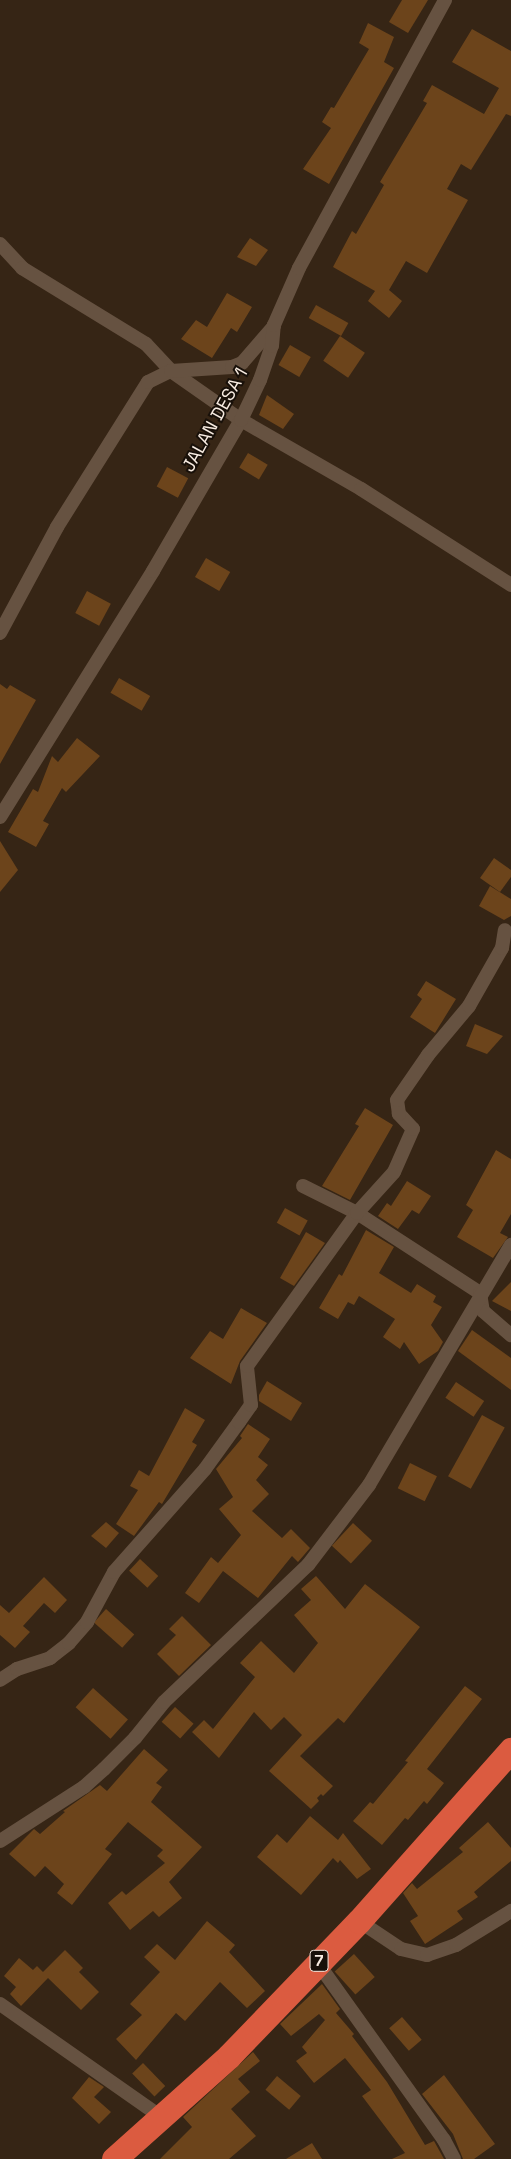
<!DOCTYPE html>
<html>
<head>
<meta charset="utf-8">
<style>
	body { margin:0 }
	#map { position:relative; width:511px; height:2159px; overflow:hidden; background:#362515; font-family:"Space Grotesk",sans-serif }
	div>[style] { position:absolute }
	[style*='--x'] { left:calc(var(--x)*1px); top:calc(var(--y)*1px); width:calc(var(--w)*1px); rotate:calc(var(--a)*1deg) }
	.building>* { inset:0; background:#6c441b; transform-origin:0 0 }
	.street>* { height:14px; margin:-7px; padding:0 7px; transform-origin:7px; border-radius:7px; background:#665241 }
	.highway>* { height:25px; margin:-12.5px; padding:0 12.5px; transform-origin:12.5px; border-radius:12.5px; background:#db5b40 }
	span { translate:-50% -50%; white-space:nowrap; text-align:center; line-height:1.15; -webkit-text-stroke:4px #181009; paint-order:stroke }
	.shield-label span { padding:1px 4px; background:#181009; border:1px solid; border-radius:4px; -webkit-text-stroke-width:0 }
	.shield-label { font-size:16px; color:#f7ebe1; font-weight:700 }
	.street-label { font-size:18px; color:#f7ebe1 }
</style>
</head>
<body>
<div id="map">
	<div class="building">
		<i style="clip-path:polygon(402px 0,428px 0,408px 33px,389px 22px)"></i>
		<i style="clip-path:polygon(368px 23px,394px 37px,384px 62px,394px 68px,329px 184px,303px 169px,331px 128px,322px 122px,331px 107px,334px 108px,369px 49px,359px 43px)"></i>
		<i style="clip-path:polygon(472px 29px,511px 51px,511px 116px,506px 114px,471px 170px,461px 164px,447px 189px,468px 200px,427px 273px,406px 261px,389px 290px,402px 301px,389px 318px,368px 301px,375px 291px,333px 267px,352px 231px,356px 234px,384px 185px,380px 182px,427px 103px,423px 101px,432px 85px,484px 114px,499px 88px,452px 62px)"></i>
		<i style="clip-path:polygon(250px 238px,268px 250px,256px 266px,237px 257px)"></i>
		<i style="clip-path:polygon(227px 293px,252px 307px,237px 332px,231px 328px,212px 358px,181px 339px,196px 320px,207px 327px)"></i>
		<i style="left:316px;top:305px;width:37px;height:15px;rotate:29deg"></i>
		<i style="left:340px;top:336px;width:30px;height:30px;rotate:34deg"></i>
		<i style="left:290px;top:345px;width:24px;height:23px;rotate:30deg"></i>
		<i style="clip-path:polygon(267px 395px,294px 414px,283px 429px,259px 415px)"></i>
		<i style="left:248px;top:453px;width:23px;height:17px;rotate:31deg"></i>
		<i style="left:167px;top:467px;width:24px;height:22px;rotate:28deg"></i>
		<i style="left:206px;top:558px;width:28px;height:22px;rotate:30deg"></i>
		<i style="left:87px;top:591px;width:27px;height:25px;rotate:28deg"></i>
		<i style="left:119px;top:678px;width:36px;height:17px;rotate:30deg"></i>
		<i style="clip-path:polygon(0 684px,7px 689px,10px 685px,36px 700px,0 764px)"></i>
		<i style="clip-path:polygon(77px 738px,100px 756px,66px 792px,62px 788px,43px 821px,49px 824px,36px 847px,8px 832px,33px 789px,38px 792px,52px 756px,58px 762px)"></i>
		<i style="clip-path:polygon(0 841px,18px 870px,0 892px)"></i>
		<i style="clip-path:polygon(494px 858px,511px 870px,511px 877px,500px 892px,480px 878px)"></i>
		<i style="clip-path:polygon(490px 886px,511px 899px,511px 916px,504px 920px,479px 906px)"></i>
		<i style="clip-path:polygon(426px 981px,456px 999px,435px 1033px,410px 1017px,422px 999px,417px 995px)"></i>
		<i style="clip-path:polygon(475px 1024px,503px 1036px,487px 1054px,466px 1046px)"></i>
		<i style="clip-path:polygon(365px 1108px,393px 1125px,350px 1200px,322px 1186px,359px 1126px,355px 1124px)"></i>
		<i style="clip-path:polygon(496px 1150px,511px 1159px,511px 1214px,500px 1233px,508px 1237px,493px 1258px,457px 1237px,473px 1210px,466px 1205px)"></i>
		<i style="clip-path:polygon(407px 1181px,431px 1196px,419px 1214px,412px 1210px,398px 1229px,378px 1216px,387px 1203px,391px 1206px)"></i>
		<i style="left:285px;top:1208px;width:26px;height:17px;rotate:29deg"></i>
		<i style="clip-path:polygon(366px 1230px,394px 1247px,379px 1273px,411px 1293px,417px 1284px,436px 1296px,433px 1302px,442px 1307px,431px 1325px,443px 1342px,438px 1351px,419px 1364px,404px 1342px,400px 1349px,383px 1337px,395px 1319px,359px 1296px,354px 1305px,348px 1302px,338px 1319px,319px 1308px,339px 1274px,342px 1276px)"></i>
		<i style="clip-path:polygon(306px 1232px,325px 1243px,294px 1286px,280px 1278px)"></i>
		<i style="clip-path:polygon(511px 1282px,511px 1311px,492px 1301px)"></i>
		<i style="clip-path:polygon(241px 1308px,267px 1323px,240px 1361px,231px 1384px,190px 1358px,210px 1331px,223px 1339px)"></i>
		<i style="clip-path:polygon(472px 1330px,511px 1358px,511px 1390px,458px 1351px)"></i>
		<i style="clip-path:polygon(267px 1381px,302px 1403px,291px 1421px,259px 1401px,259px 1395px)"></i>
		<i style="left:456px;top:1382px;width:34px;height:19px;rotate:34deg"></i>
		<i style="clip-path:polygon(185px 1408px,205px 1420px,192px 1442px,197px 1445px,162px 1504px,159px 1502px,134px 1536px,116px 1524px,138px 1490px,130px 1486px,139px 1470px,149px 1476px)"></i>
		<i style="left:482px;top:1415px;width:26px;height:70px;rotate:29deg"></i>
		<i style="clip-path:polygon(248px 1424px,270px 1439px,258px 1457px,268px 1465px,256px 1480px,269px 1494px,252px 1511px,282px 1538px,291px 1529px,310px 1548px,298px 1562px,292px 1556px,258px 1598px,223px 1571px,199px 1603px,185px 1593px,211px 1557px,218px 1563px,241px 1535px,219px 1509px,233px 1497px,216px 1469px,242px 1438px,240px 1436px)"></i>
		<i style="left:410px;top:1463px;width:30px;height:28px;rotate:26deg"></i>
		<i style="clip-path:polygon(106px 1522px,119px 1533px,106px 1548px,91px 1536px)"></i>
		<i style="left:353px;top:1523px;width:26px;height:31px;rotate:43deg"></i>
		<i style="left:140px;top:1559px;width:25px;height:16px;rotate:43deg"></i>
		<i style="clip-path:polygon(316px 1576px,345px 1609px,365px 1584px,420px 1627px,344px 1723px,338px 1718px,300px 1756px,333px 1786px,323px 1796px,321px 1794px,317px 1798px,319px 1801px,311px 1809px,269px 1771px,302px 1735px,284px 1717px,271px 1730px,254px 1712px,219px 1758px,192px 1732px,204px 1720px,213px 1729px,255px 1677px,240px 1663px,261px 1641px,294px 1673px,318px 1643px,294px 1615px,311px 1600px,301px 1589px)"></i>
		<i style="clip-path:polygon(44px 1577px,67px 1600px,55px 1613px,44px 1603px,23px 1626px,30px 1632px,15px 1648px,0 1635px,0 1605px,9px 1613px)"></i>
		<i style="left:106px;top:1609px;width:38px;height:18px;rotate:42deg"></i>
		<i style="clip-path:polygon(182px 1616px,211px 1645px,179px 1676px,157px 1654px,176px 1635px,169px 1629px)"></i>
		<i style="clip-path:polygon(465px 1686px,482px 1699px,427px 1769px,444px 1783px,427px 1804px,424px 1801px,408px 1820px,405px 1818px,382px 1845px,353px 1821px,370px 1802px,373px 1804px,408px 1762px,405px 1761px)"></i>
		<i style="left:93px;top:1688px;width:47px;height:26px;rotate:42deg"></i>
		<i style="left:175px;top:1707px;width:25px;height:20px;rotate:42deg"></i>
		<i style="clip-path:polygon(144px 1749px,168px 1770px,156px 1783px,162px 1787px,151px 1802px,202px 1847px,169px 1882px,182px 1898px,159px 1917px,153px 1911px,130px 1930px,108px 1903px,122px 1891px,126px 1895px,165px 1863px,157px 1856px,163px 1850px,128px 1822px,105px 1849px,112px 1854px,72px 1905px,57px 1893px,64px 1884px,45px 1866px,35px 1877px,9px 1854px,34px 1829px,40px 1834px,65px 1812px,63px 1811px,100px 1785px,107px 1791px)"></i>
		<i style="clip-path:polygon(310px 1816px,338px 1840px,343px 1833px,371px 1869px,357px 1879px,340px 1860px,338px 1863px,333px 1858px,301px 1895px,257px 1857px,277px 1834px,287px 1843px)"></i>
		<i style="clip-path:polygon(488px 1822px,511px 1848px,511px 1861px,474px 1892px,478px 1897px,457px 1911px,463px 1919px,425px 1944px,410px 1921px,418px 1916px,403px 1893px,412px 1883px,417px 1889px,463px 1852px,459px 1848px)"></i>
		<i style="clip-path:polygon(207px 1921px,235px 1945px,229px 1952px,265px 1991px,247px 2008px,220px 1982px,185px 2021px,176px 2013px,136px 2060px,116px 2039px,142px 2015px,130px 2004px,160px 1972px,144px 1957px,157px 1944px,175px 1960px)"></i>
		<i style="clip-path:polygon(65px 1950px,83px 1968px,79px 1972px,99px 1992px,81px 2010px,48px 1978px,21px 2006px,10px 1994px,16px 1987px,4px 1976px,19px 1958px,33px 1970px,37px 1966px,43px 1972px)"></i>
		<i style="left:354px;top:1954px;width:31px;height:26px;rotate:48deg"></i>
		<i style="clip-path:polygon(322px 1984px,340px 2009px,336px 2013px,354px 2034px,352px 2036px,387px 2082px,425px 2145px,434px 2141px,444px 2159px,392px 2159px,405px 2153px,362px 2096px,371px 2090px,345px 2058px,314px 2083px,296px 2061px,307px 2053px,302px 2047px,325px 2020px,319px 2014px,291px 2036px,280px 2024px)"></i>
		<i style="left:402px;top:2017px;width:30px;height:17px;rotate:49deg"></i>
		<i style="clip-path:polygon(253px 2052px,260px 2061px,238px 2079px,250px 2092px,231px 2109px,256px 2136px,229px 2159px,160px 2159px,192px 2127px,183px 2117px)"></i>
		<i style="left:143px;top:2063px;width:32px;height:15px;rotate:46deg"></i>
		<i style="clip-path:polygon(444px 2075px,495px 2144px,474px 2159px,463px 2159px,453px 2134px,422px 2094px)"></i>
		<i style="left:277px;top:2076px;width:31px;height:18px;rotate:40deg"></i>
		<i style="clip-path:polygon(89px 2077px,104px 2087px,94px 2097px,111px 2112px,99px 2124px,72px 2098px)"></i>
		<i style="clip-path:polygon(312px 2143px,322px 2159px,286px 2159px)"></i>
	</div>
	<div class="street">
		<i style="--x:0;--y:244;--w:33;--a:47"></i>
		<i style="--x:22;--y:268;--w:145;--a:31.5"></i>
		<i style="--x:146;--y:344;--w:37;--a:47"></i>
		<i style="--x:171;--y:371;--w:85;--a:35"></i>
		<i style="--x:241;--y:420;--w:138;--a:29.9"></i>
		<i style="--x:361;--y:489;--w:178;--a:32.6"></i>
		<i style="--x:0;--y:633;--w:120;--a:-61.7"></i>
		<i style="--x:57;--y:527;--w:171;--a:-57.9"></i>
		<i style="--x:148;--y:382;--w:25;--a:-26"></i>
		<i style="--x:171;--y:371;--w:61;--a:-3.8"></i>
		<i style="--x:232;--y:367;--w:11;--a:-22"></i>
		<i style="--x:242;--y:363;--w:49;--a:-49.1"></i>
		<i style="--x:0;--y:817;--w:290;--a:-58.1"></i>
		<i style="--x:153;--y:571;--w:175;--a:-59.8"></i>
		<i style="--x:241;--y:420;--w:44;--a:-64.6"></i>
		<i style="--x:260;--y:380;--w:36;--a:-71"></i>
		<i style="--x:272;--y:346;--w:21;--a:-85"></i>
		<i style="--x:274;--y:325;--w:62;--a:-66.3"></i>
		<i style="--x:299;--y:268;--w:305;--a:-61.4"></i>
		<i style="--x:303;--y:1186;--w:60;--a:26.6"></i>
		<i style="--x:357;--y:1213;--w:147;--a:33"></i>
		<i style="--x:480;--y:1293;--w:18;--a:81"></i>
		<i style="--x:483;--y:1311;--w:37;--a:41"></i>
		<i style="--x:0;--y:1680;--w:20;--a:-33"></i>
		<i style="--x:17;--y:1669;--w:35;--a:-18"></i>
		<i style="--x:50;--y:1658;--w:24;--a:-38"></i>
		<i style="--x:69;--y:1643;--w:28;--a:-49"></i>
		<i style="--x:87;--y:1622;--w:57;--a:-61.6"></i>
		<i style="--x:114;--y:1572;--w:137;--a:-48.5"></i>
		<i style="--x:205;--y:1469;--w:58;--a:-54.1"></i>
		<i style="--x:239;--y:1422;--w:21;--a:-55"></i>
		<i style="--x:251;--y:1405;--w:39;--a:-96"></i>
		<i style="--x:247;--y:1366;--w:188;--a:-54.3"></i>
		<i style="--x:357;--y:1213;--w:55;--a:-47.9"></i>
		<i style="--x:394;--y:1172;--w:47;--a:-66.2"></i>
		<i style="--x:413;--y:1129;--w:21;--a:-133"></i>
		<i style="--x:399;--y:1114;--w:14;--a:-98"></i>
		<i style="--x:397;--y:1100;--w:55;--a:-55.4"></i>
		<i style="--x:428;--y:1055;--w:64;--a:-50.1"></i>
		<i style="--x:469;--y:1006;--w:67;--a:-60.4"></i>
		<i style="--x:502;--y:948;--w:18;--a:-81"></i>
		<i style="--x:0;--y:1841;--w:100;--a:-32.7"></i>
		<i style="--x:84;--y:1787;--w:27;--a:-42"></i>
		<i style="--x:104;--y:1769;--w:44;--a:-45"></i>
		<i style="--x:135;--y:1738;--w:46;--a:-51.1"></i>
		<i style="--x:164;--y:1702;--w:199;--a:-43.6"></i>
		<i style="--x:308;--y:1565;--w:101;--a:-52.7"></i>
		<i style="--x:369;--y:1485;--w:279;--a:-59.4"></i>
		<i style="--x:359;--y:1921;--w:50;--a:33.7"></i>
		<i style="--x:401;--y:1949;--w:27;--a:13"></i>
		<i style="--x:427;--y:1955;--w:31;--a:-19"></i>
		<i style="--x:456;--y:1945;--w:65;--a:-31.7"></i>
		<i style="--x:317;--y:1962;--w:219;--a:54.5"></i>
		<i style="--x:444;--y:2140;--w:21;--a:62"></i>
		<i style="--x:0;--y:2004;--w:199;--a:35"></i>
	</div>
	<div class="highway">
		<i style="--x:114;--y:2159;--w:154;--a:-41.8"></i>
		<i style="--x:229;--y:2056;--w:187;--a:-46.1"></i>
		<i style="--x:359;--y:1921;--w:229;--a:-48.4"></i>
	</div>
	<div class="shield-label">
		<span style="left:319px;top:1961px">7</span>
	</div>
	<div class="street-label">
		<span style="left:215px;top:420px;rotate:-61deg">JALAN DESA 1</span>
	</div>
</div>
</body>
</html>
